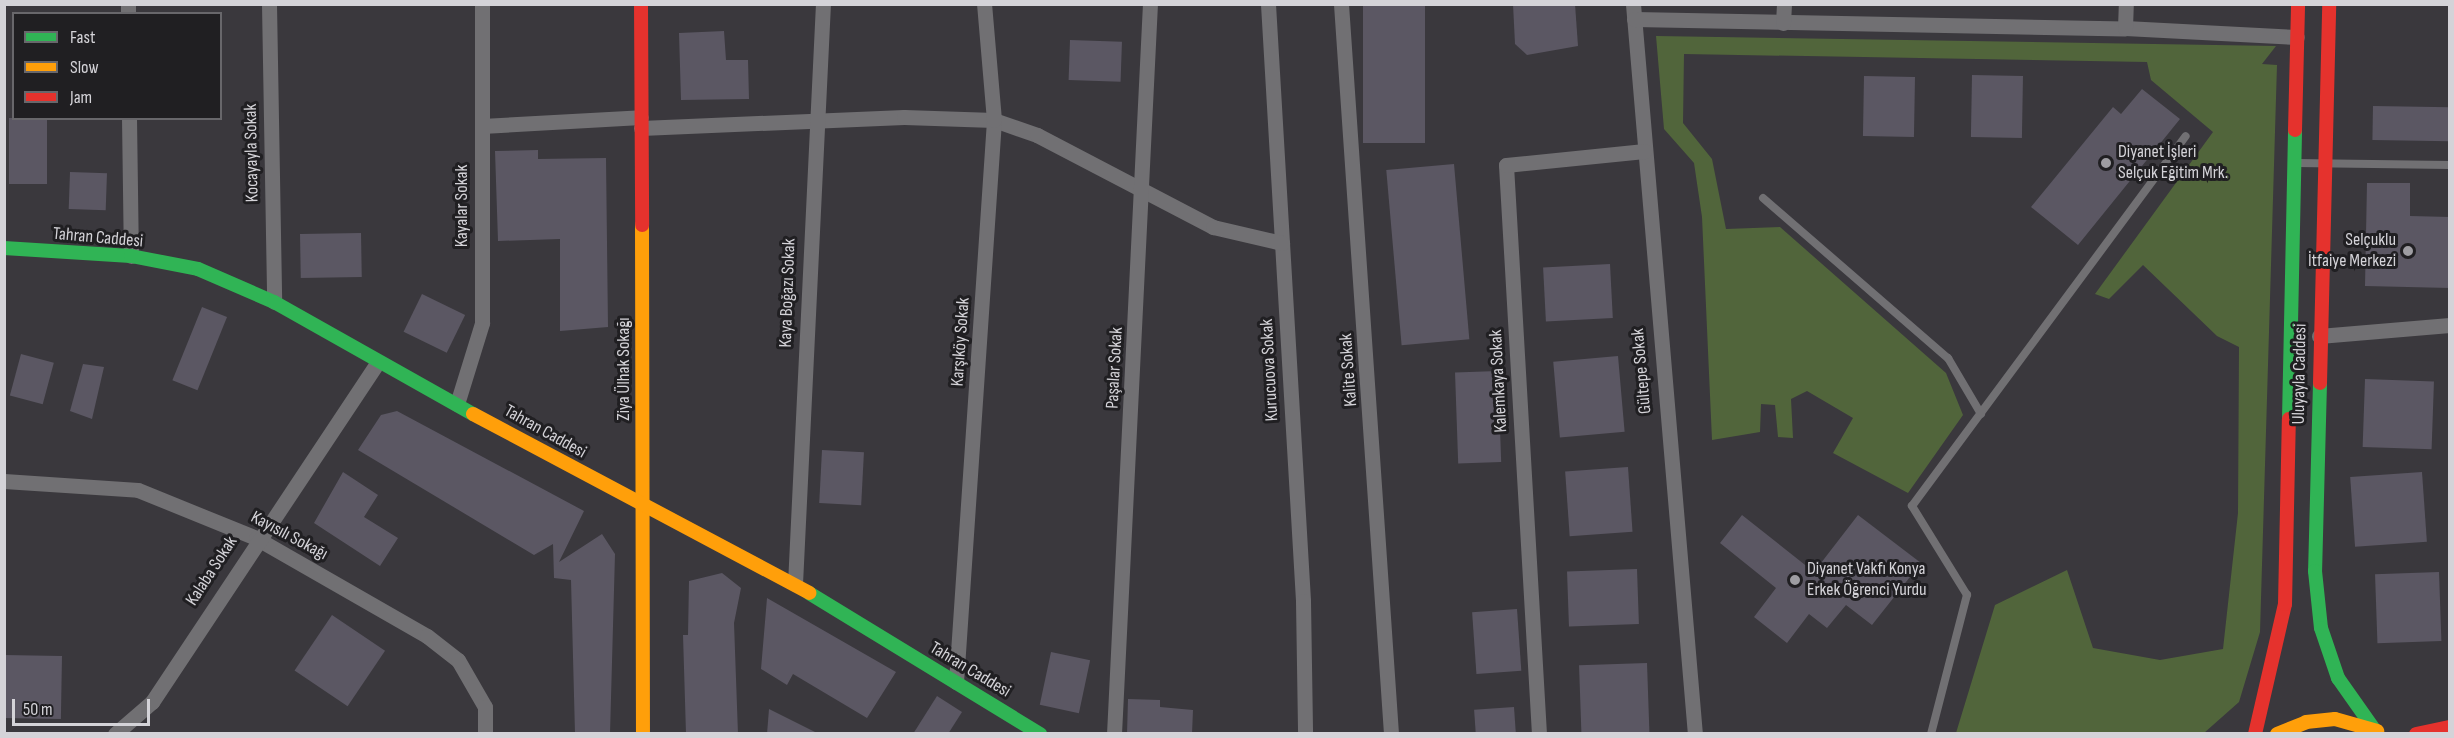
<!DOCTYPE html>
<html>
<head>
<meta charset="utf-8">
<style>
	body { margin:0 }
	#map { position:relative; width:2454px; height:738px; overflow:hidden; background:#3a383d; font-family:"Sofia Sans Condensed",sans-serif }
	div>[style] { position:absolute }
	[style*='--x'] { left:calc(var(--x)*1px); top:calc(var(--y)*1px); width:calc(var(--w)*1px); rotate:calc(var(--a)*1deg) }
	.forest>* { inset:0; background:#51653b }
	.building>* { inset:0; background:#5b5763; transform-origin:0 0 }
	.lane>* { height:8px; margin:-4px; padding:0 4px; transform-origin:4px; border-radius:4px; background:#717073 }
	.street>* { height:15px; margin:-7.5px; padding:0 7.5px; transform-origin:7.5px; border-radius:7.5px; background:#717073 }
	.fast>* { height:14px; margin:-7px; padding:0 7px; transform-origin:7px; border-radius:7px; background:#30b455 }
	.slow>* { height:14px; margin:-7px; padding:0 7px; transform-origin:7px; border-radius:7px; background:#ff9f0a }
	.jam>* { height:14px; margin:-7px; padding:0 7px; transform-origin:7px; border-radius:7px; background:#e5322d }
	.dots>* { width:16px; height:16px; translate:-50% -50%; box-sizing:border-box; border:3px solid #201f22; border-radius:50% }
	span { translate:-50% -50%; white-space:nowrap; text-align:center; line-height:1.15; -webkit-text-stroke:6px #201f22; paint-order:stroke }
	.street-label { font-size:18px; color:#d4d3d8 }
	.poi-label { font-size:18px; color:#d4d3d8 }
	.left { translate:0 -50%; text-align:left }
	.right { translate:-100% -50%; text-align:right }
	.frame { position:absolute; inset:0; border:6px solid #d4d3d8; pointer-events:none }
	.legend { position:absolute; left:12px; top:12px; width:210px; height:108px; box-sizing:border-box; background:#201f22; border:2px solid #68676b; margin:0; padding:8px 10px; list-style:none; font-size:18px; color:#d4d3d8 }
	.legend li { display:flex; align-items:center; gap:12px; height:30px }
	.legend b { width:30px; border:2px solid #68676b }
	.scale { position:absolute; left:12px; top:699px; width:138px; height:27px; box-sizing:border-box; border:3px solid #d4d3d8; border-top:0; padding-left:8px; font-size:18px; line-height:21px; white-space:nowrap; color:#d4d3d8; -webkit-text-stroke:4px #201f22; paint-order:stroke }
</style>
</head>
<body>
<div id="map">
	<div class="forest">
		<i style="clip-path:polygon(1656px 36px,2276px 46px,2262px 64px,2277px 65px,2260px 632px,2239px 702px,2204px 733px,1956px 733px,1995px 605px,2067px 570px,2093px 648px,2160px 660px,2223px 649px,2238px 513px,2239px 347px,2217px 336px,2143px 265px,2109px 299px,2095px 294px,2213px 132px,2151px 80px,2147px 62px,1684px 54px,1683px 123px,1712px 159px,1726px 229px,1780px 227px,1946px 373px,1963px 415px,1908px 493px,1833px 453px,1853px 418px,1807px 391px,1791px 399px,1793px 438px,1778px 437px,1775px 405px,1761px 404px,1760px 432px,1712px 440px,1702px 217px,1694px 163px,1664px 129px)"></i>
	</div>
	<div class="building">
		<i style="left:1363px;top:4px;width:62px;height:139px"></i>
		<i style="clip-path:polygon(1513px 4px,1575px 4px,1578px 46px,1527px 55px,1515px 44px)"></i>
		<i style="clip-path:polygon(724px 31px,726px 60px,748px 60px,749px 99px,681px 100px,679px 33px)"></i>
		<i style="left:1070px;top:40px;width:52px;height:40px;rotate:2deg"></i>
		<i style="left:1972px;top:75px;width:51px;height:62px;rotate:1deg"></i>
		<i style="left:1864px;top:76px;width:51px;height:60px;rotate:1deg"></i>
		<i style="clip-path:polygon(2142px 89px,2180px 119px,2078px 245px,2031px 207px,2113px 107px,2121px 114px)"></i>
		<i style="left:2373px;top:106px;width:77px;height:34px;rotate:1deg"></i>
		<i style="left:9px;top:118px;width:38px;height:66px"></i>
		<i style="clip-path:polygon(538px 150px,538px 159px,606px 158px,608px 327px,560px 331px,560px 239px,498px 241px,495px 151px)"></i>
		<i style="left:1454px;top:164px;width:176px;height:68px;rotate:85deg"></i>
		<i style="left:70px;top:172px;width:37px;height:37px;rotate:2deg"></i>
		<i style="clip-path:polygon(2367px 183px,2410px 183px,2410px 216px,2450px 217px,2450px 288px,2365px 286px)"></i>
		<i style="left:361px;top:233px;width:44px;height:61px;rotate:89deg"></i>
		<i style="left:1610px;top:264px;width:54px;height:67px;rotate:87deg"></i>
		<i style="left:422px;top:294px;width:48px;height:42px;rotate:26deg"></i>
		<i style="left:202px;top:307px;width:27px;height:79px;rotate:22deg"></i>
		<i style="left:21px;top:354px;width:34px;height:43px;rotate:15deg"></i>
		<i style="left:1618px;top:356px;width:76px;height:65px;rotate:85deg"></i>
		<i style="clip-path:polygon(83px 364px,104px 367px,92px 419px,70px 411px)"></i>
		<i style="left:1498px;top:371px;width:91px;height:43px;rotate:88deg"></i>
		<i style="left:2365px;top:379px;width:69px;height:68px;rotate:2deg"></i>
		<i style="clip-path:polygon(397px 411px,584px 511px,559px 562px,602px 534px,615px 554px,610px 734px,575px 734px,571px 580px,554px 578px,553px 544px,534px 555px,358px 450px,381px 415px)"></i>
		<i style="left:822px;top:450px;width:42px;height:53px;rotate:3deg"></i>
		<i style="left:1628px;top:467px;width:65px;height:63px;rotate:86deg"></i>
		<i style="clip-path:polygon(343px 472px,378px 495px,364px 517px,398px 538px,380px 566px,314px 523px)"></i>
		<i style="left:2422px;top:472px;width:70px;height:72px;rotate:86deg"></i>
		<i style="clip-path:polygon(1742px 515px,1814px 572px,1858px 515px,1921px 563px,1872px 625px,1846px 605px,1827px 628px,1809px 614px,1787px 643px,1754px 617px,1776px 588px,1720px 543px)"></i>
		<i style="left:1637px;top:569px;width:55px;height:70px;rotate:88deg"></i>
		<i style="left:2439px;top:572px;width:69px;height:64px;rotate:88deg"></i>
		<i style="clip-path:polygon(722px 573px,741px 588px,734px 623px,738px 734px,686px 734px,683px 635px,688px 635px,689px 581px)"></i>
		<i style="clip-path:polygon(767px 598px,896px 672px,867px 718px,793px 674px,787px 685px,761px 669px)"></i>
		<i style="left:1517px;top:609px;width:62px;height:45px;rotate:86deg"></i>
		<i style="left:332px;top:615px;width:64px;height:67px;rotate:34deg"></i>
		<i style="left:1051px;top:652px;width:40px;height:54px;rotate:12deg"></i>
		<i style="left:4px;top:655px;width:58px;height:63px;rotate:1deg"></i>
		<i style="left:1647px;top:663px;width:71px;height:68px;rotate:88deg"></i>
		<i style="clip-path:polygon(937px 696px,962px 712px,948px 734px,913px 734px)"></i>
		<i style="clip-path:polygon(1128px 699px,1160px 700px,1160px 707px,1193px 710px,1192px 734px,1127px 734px)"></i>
		<i style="left:1514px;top:707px;width:27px;height:40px;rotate:86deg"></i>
		<i style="clip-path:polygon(769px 709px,819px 734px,767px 734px)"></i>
	</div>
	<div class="lane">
		<i style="--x:2296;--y:163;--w:154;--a:0.7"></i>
		<i style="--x:1763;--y:198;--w:245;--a:40.9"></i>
		<i style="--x:1948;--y:358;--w:65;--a:59.5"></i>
		<i style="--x:1931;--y:734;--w:144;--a:-75.5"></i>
		<i style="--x:1967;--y:595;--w:105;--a:-121.7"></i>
		<i style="--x:1912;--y:506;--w:460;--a:-53.5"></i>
	</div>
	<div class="street">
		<i style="--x:128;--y:4;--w:10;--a:90"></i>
		<i style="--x:269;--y:4;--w:298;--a:89"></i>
		<i style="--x:1268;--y:4;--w:598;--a:86.64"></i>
		<i style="--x:1303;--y:601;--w:133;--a:89.1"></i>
		<i style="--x:1341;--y:4;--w:732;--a:86.08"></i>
		<i style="--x:1633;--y:4;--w:733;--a:85.15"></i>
		<i style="--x:1634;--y:19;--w:491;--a:1.1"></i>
		<i style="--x:2125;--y:28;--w:172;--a:3"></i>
		<i style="--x:1783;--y:23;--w:19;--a:-87"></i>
		<i style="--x:2125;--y:28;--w:24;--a:-88"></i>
		<i style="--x:129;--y:118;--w:138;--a:89.2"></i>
		<i style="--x:482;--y:126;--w:159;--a:-3.2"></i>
		<i style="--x:641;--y:128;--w:263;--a:-2.4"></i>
		<i style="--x:904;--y:117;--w:90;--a:1.9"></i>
		<i style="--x:994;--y:120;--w:46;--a:19.2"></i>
		<i style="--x:1037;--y:135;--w:199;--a:27.6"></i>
		<i style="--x:1213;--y:227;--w:71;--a:13.1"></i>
		<i style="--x:2319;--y:336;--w:131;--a:-4.8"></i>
		<i style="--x:457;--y:404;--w:85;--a:-72.8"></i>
		<i style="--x:482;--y:323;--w:319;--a:-90"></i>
		<i style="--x:4;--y:481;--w:134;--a:3.8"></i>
		<i style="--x:138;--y:490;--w:127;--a:22.1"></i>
		<i style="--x:256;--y:538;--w:197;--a:29.8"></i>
		<i style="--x:427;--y:636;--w:39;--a:38"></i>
		<i style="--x:458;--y:660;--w:54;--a:60.1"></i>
		<i style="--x:485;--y:707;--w:27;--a:90"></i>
		<i style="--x:795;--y:584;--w:581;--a:-87.24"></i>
		<i style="--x:956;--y:682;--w:563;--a:-86.13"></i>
		<i style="--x:994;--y:120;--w:116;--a:-94.9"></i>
		<i style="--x:115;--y:734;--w:49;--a:-40.9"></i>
		<i style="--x:152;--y:702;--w:407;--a:-56.4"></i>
		<i style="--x:1114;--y:734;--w:731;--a:-87.18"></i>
		<i style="--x:1539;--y:734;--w:570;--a:-93.32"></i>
		<i style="--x:1506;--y:165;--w:139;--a:-5.8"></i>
	</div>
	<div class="fast">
		<i style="--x:4;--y:248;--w:127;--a:3.6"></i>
		<i style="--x:131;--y:256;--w:68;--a:11"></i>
		<i style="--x:198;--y:269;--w:83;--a:23.5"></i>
		<i style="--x:274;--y:302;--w:228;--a:29.4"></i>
		<i style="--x:2320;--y:383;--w:188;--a:91.5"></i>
		<i style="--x:2315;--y:571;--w:57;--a:84"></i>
		<i style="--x:2321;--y:628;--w:53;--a:71.2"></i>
		<i style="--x:2338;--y:678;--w:62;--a:54.8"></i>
		<i style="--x:2289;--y:419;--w:289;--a:-88.8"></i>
		<i style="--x:809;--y:593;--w:271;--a:31.4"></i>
	</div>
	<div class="slow">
		<i style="--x:642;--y:225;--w:509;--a:89.89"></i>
		<i style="--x:473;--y:414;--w:381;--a:28"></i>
		<i style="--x:2277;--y:734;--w:31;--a:-22"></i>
		<i style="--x:2306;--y:722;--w:29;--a:-6"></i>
		<i style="--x:2335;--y:719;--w:44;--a:15.9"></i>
	</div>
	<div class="jam">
		<i style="--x:641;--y:4;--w:221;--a:89.7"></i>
		<i style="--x:2295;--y:130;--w:126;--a:-88.6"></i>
		<i style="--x:2320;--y:383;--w:379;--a:-88.6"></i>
		<i style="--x:2255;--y:734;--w:133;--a:-77"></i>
		<i style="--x:2285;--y:604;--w:185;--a:-88.8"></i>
		<i style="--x:2416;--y:734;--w:35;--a:-12"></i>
	</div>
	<div class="dots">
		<i style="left:2106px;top:163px;background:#9e9da2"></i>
		<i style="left:2408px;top:251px;background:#9e9da2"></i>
		<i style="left:1795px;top:580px;background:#9e9da2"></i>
	</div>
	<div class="street-label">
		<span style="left:252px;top:153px;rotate:-91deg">Kocayayla Sokak</span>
		<span style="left:462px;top:206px;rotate:-90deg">Kayalar Sokak</span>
		<span style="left:98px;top:238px;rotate:5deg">Tahran Caddesi</span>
		<span style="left:788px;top:293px;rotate:-88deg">Kaya Boğazı Sokak</span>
		<span style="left:961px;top:342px;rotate:-86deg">Karşıköy Sokak</span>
		<span style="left:1115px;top:368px;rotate:-87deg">Paşalar Sokak</span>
		<span style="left:624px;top:369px;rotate:-90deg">Ziya Ülhak Sokağı</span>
		<span style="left:1270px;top:370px;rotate:-93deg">Kurucuova Sokak</span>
		<span style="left:1349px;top:370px;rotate:-94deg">Kalite Sokak</span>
		<span style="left:1642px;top:371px;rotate:-95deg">Gültepe Sokak</span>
		<span style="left:2300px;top:374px;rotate:-89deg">Uluyayla Caddesi</span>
		<span style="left:1499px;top:381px;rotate:-93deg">Kalemkaya Sokak</span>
		<span style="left:545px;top:432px;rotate:29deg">Tahran Caddesi</span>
		<span style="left:289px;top:536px;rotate:28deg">Kayısılı Sokağı</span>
		<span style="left:212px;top:571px;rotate:-57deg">Kalaba Sokak</span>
		<span style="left:970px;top:670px;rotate:31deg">Tahran Caddesi</span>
	</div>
	<div class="poi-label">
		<span class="left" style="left:2118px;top:163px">Diyanet İşleri<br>Selçuk Eğitim Mrk.</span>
		<span class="right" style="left:2396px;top:251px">Selçuklu<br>İtfaiye Merkezi</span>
		<span class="left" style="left:1807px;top:580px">Diyanet Vakfı Konya<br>Erkek Öğrenci Yurdu</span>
	</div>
	<div class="frame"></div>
	<ul class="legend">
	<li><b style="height:8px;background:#30b455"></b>Fast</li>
	<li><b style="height:8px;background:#ff9f0a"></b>Slow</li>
	<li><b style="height:8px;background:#e5322d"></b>Jam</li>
	</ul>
	<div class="scale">50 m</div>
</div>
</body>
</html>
